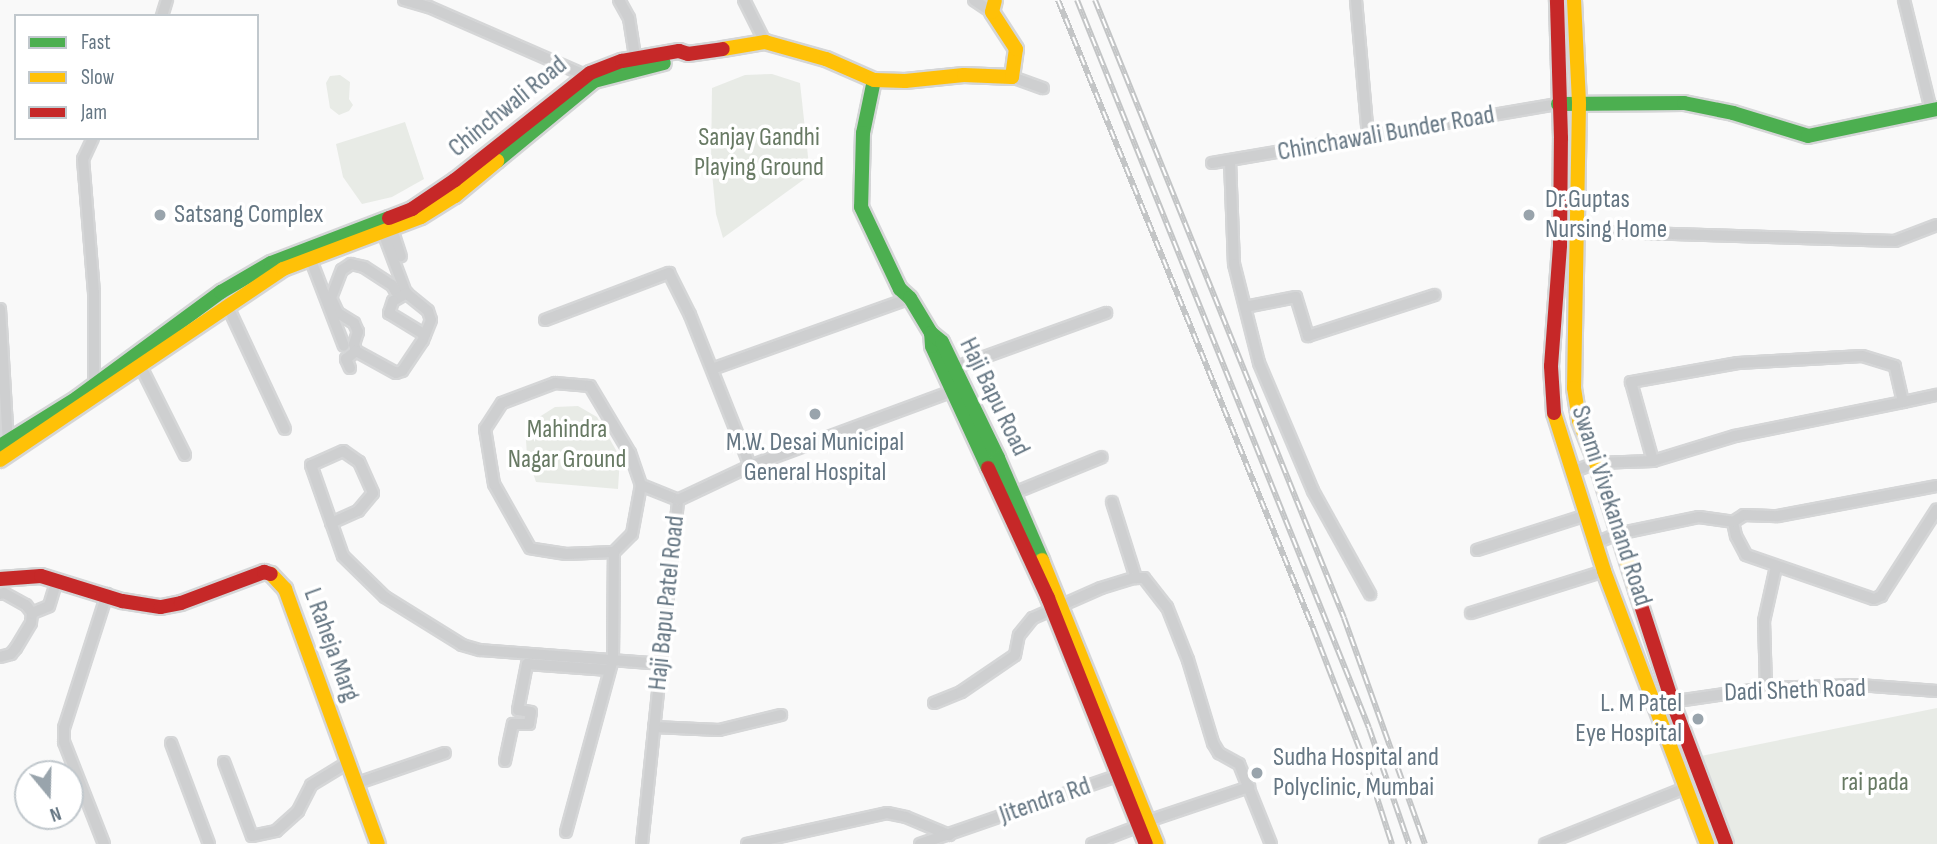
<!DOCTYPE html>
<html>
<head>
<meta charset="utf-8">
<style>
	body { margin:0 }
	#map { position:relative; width:1937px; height:844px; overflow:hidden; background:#f9f9f9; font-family:"Sofia Sans Condensed",sans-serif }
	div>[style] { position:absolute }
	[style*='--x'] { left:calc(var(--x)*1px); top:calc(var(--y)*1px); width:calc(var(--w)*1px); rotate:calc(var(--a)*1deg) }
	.green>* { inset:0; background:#e8ebe6 }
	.roads { filter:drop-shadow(2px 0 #d5d6d7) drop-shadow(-2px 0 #d5d6d7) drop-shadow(0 2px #d5d6d7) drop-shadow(0 -2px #d5d6d7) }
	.street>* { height:10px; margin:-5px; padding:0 5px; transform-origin:5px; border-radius:5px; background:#cecfd0 }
	.fast>* { height:14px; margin:-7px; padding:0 7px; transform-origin:7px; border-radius:7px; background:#4caf50 }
	.slow>* { height:14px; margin:-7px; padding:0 7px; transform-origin:7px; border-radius:7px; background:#ffc107 }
	.jam>* { height:14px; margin:-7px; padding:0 7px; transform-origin:7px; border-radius:7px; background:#c62828 }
	.rail>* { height:6px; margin-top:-3px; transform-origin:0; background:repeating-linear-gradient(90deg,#fff 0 10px,#c3c5c6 0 20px); box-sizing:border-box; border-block:2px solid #c3c5c6 }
	.dots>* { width:19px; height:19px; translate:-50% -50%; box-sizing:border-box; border:4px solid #fff; border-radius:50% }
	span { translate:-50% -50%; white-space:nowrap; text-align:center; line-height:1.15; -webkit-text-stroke:7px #fff; paint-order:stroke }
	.street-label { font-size:26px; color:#657683 }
	.park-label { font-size:26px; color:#687a64 }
	.poi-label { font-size:26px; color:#657683 }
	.left { translate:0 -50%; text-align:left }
	.right { translate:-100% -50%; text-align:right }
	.legend { position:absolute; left:14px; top:14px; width:245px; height:126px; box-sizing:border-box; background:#fff; border:2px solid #c1c8cd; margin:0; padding:9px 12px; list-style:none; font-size:21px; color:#657683 }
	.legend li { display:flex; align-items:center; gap:14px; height:35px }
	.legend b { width:35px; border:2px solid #c1c8cd }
	.north { position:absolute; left:14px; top:760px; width:70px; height:70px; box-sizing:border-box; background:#fff; border:2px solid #c1c8cd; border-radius:50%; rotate:161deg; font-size:19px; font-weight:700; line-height:28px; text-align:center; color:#657683 }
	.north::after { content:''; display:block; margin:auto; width:24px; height:32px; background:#99a4ac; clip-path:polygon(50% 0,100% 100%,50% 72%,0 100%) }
</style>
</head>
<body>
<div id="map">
	<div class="green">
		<i style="clip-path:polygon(772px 74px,800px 83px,810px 175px,723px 238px,716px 214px,711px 163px,712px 88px,745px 75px)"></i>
		<i style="clip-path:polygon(340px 75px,350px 82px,349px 99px,353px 105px,349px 111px,339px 115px,330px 108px,326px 83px,330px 76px)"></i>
		<i style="clip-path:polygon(405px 122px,424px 179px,392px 197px,362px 204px,343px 177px,336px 144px)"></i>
		<i style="clip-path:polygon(578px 406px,597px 417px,620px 457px,618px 489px,536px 482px,527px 455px,525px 426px,555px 407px)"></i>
		<i style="clip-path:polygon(1937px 708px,1937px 844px,1730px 844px,1691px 758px)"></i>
	</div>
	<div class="roads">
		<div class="street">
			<i style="--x:404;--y:0;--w:26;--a:16"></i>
			<i style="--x:429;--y:7;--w:167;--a:23.6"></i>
			<i style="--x:582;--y:74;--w:9;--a:41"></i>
			<i style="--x:619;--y:0;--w:21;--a:61"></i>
			<i style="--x:629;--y:18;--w:45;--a:81"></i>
			<i style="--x:744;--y:0;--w:47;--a:63.4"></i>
			<i style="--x:974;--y:0;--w:22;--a:34"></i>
			<i style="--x:1356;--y:0;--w:139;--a:85"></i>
			<i style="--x:1904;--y:0;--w:113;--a:76.2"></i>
			<i style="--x:162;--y:16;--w:17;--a:-73"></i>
			<i style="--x:1012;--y:77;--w:33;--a:20"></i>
			<i style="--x:93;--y:138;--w:23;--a:115"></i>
			<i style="--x:83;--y:159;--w:134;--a:85.3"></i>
			<i style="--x:94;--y:293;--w:94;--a:90"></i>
			<i style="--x:1230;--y:161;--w:103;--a:87.8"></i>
			<i style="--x:1234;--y:264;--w:102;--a:75.8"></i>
			<i style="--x:1259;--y:363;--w:139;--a:67.1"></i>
			<i style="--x:1313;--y:491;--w:118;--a:61"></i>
			<i style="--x:1212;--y:163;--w:351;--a:-9.7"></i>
			<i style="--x:390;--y:223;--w:35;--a:72"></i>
			<i style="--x:381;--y:227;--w:71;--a:69.3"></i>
			<i style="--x:406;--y:293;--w:28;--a:39"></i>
			<i style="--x:428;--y:311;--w:9;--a:72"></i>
			<i style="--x:431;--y:320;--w:22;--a:112"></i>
			<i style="--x:423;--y:340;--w:37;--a:124"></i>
			<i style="--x:402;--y:371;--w:6;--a:162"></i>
			<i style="--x:396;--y:373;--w:46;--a:-151.2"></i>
			<i style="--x:356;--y:351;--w:7;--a:-106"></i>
			<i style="--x:354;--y:344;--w:13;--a:-72"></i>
			<i style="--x:358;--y:332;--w:10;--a:-114"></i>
			<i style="--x:354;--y:323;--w:19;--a:-148"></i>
			<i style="--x:338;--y:313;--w:17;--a:-115"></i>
			<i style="--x:331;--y:298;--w:30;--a:-69"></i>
			<i style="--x:342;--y:270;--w:11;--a:-34"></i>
			<i style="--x:351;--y:264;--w:13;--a:13"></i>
			<i style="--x:364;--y:267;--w:33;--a:33"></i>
			<i style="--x:392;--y:285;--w:8;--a:60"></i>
			<i style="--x:1579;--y:231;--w:316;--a:1.8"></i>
			<i style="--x:1895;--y:241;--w:45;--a:-20.9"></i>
			<i style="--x:309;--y:255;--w:97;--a:69"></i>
			<i style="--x:221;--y:292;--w:151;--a:65"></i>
			<i style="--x:407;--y:293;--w:16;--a:150"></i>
			<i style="--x:393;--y:301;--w:13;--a:108"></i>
			<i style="--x:389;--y:313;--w:42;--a:31.4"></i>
			<i style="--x:1245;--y:307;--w:52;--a:-11.1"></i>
			<i style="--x:1296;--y:297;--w:41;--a:72.9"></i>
			<i style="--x:1308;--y:336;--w:133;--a:-17.9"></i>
			<i style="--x:0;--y:309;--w:134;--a:86.6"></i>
			<i style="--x:545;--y:320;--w:133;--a:-20.8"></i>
			<i style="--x:669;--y:273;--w:47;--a:63.4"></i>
			<i style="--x:690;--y:315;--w:162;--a:68.3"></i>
			<i style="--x:138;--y:361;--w:105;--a:63.4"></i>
			<i style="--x:350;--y:368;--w:10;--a:-114"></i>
			<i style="--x:346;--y:359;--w:13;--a:-39"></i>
			<i style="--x:954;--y:368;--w:162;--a:-19.9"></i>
			<i style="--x:712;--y:369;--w:210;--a:-19.7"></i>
			<i style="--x:555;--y:383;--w:35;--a:5"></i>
			<i style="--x:590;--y:386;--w:78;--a:59.2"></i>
			<i style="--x:630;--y:453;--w:34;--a:71"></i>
			<i style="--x:641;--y:485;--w:50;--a:100.4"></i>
			<i style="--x:632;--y:534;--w:25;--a:135"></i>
			<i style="--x:614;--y:552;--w:48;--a:177.6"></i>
			<i style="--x:566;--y:554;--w:36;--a:-171"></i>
			<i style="--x:530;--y:548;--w:73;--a:-119.4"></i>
			<i style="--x:494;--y:484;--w:56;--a:-99.3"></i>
			<i style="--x:485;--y:429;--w:31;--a:-57"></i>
			<i style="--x:502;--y:403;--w:57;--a:-20.7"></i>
			<i style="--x:1903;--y:402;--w:35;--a:-12"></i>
			<i style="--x:1572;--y:472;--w:26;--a:-21"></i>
			<i style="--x:1596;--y:463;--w:57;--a:-2"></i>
			<i style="--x:1653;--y:461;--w:86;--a:-17"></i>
			<i style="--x:1735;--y:436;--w:171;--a:-11.4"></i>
			<i style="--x:1903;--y:402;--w:37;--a:-103"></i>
			<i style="--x:1895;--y:366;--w:34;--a:-163"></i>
			<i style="--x:1862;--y:356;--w:124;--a:176.8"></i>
			<i style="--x:1738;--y:363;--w:109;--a:169.9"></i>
			<i style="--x:1631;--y:382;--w:82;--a:74.4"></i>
			<i style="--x:641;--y:485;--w:40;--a:22"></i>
			<i style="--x:1009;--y:495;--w:100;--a:-22.2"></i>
			<i style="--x:1112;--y:502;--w:80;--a:72.5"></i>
			<i style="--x:1733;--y:522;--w:14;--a:78"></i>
			<i style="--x:1736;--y:536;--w:21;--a:62"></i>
			<i style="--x:1746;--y:555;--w:135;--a:19"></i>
			<i style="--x:1874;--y:599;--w:8;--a:-23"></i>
			<i style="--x:1881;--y:596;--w:103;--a:-57.2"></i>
			<i style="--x:331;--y:523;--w:30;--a:-24"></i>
			<i style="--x:358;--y:511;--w:23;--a:-50"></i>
			<i style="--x:373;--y:493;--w:34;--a:-114"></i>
			<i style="--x:359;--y:462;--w:19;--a:-145"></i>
			<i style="--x:343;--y:451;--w:35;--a:156"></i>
			<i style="--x:311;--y:465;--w:96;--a:70.6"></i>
			<i style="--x:343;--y:556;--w:59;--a:44.3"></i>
			<i style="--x:385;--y:597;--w:91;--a:31.9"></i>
			<i style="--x:462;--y:645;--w:19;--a:16"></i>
			<i style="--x:480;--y:650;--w:182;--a:4.4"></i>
			<i style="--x:1596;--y:543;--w:23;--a:-23"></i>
			<i style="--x:1617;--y:534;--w:84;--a:-11.7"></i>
			<i style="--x:1699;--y:517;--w:34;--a:8"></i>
			<i style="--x:1733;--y:522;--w:13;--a:-32"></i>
			<i style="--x:1744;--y:515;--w:34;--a:2"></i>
			<i style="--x:1778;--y:516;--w:162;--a:-10.7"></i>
			<i style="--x:1477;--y:550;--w:115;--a:-17.7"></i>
			<i style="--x:0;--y:594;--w:4;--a:-14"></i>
			<i style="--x:4;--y:593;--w:25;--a:29"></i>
			<i style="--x:26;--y:605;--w:10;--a:53"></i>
			<i style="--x:32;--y:613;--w:10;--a:96"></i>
			<i style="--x:31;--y:623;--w:29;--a:121"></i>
			<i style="--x:16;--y:648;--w:8;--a:130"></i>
			<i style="--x:11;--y:654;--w:11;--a:165"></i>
			<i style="--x:32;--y:613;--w:18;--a:-22"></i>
			<i style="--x:49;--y:606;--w:27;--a:-73"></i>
			<i style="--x:1471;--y:613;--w:139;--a:-17.5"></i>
			<i style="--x:1766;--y:688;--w:67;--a:-91.7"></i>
			<i style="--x:1764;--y:621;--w:55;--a:-77.5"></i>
			<i style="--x:1670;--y:702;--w:97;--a:-8.3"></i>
			<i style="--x:1766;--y:688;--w:93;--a:-1.8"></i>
			<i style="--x:1859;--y:685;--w:78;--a:4.4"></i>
			<i style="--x:934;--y:703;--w:29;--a:-22"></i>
			<i style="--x:961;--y:692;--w:65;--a:-34.4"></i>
			<i style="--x:1015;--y:655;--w:20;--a:-79"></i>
			<i style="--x:1019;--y:635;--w:22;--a:-51"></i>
			<i style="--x:1033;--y:618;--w:74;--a:-23.8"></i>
			<i style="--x:1101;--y:588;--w:34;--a:-17"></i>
			<i style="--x:1133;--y:578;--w:11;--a:0"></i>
			<i style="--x:1144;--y:578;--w:37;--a:52"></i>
			<i style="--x:1167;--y:607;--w:57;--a:68.4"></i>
			<i style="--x:1188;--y:660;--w:87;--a:73.2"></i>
			<i style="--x:1213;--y:743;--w:12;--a:59"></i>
			<i style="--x:1219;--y:753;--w:23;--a:29"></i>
			<i style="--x:1239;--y:764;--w:86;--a:68.2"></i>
			<i style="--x:654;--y:727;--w:65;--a:2.6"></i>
			<i style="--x:719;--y:730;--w:64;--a:-13.6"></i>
			<i style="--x:171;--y:743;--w:108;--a:69.4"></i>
			<i style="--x:505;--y:761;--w:38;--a:-78"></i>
			<i style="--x:513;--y:724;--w:16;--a:0"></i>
			<i style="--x:529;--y:724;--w:12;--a:-81"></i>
			<i style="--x:531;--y:712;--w:13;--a:-171"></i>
			<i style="--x:518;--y:710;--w:47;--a:-78.9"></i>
			<i style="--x:527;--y:664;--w:82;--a:4.2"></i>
			<i style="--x:224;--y:762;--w:79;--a:69.3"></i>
			<i style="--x:252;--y:836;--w:25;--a:-12"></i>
			<i style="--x:276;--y:831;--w:30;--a:-42"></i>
			<i style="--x:298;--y:811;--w:29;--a:-63"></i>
			<i style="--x:311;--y:785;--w:42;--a:-31.4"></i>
			<i style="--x:355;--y:784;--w:95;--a:-19"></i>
			<i style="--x:1148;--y:821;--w:107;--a:-18.6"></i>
			<i style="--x:566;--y:832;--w:179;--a:-74.8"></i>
			<i style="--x:613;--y:659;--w:107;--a:-89.5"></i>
			<i style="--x:104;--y:844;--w:110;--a:-111.4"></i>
			<i style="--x:64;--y:742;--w:14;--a:-90"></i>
			<i style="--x:64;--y:728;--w:141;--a:-72.2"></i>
			<i style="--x:642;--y:844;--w:346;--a:-84"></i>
			<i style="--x:678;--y:500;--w:80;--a:-25.3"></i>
			<i style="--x:750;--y:466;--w:222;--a:-20.3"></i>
			<i style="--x:747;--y:844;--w:143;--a:-12.5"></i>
			<i style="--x:887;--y:813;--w:19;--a:12"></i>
			<i style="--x:906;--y:817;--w:47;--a:22.7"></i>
			<i style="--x:920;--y:844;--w:214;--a:-19.1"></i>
			<i style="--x:1092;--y:844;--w:50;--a:-21"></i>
			<i style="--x:1545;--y:844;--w:151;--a:-21.8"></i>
		</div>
		<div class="fast">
			<i style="--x:874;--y:80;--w:54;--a:101.7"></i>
			<i style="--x:863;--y:133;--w:74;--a:91.5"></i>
			<i style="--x:861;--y:207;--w:91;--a:64.6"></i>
			<i style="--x:900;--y:289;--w:13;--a:42"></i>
			<i style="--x:910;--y:298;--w:41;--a:59"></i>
			<i style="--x:1558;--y:104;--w:126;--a:-0.5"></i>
			<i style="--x:1684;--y:103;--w:50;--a:11.5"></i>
			<i style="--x:1733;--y:113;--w:78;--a:17"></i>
			<i style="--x:1808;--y:136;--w:132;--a:-11.8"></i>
			<i style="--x:497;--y:161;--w:126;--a:-39.5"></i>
			<i style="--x:594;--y:81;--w:72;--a:-14.4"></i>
			<i style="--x:0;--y:446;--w:91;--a:-31.9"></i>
			<i style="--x:77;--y:398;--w:179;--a:-36.4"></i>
			<i style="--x:221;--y:292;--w:58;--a:-30.1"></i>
			<i style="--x:271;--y:263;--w:126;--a:-20.9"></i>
			<i style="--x:988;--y:468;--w:134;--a:-114.7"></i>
			<i style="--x:932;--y:346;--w:13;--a:-94"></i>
			<i style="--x:931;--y:333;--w:14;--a:39"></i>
			<i style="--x:942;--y:342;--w:129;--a:64.2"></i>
			<i style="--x:998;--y:458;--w:111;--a:66.7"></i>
		</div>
		<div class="slow">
			<i style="--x:1574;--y:0;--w:104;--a:87.2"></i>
			<i style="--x:1579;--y:104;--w:284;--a:91"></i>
			<i style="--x:1574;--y:388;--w:33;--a:81"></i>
			<i style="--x:1579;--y:421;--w:45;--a:68"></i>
			<i style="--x:1596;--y:463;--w:133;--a:72.5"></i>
			<i style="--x:723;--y:49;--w:43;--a:-9.5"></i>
			<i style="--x:765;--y:42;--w:63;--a:15.6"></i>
			<i style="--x:826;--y:59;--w:52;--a:23.6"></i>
			<i style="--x:874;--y:80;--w:31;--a:2"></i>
			<i style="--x:905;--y:81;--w:59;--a:-5.8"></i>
			<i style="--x:964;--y:75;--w:48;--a:2.4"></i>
			<i style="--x:1012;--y:77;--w:28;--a:-82"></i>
			<i style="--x:1016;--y:49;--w:44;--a:-123"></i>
			<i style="--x:992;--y:12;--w:12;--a:-76"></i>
			<i style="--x:1554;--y:413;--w:166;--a:72.4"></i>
			<i style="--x:1604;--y:571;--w:292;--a:69.3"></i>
			<i style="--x:0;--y:460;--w:341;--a:-34"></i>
			<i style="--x:283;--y:269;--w:147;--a:-20.6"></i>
			<i style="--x:421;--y:217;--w:40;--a:-32"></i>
			<i style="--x:455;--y:196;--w:55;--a:-39.8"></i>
			<i style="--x:1042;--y:560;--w:306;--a:68"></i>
			<i style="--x:271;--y:574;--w:21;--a:47"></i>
			<i style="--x:285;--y:589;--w:271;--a:70"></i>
		</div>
		<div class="jam">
			<i style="--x:389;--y:218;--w:25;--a:-21"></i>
			<i style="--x:412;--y:209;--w:52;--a:-34"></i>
			<i style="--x:455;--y:180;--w:172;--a:-38.4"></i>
			<i style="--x:590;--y:73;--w:34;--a:-21"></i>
			<i style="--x:622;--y:61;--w:58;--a:-10"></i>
			<i style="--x:679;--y:51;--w:9;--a:18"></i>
			<i style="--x:688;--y:54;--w:35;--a:-8"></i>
			<i style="--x:1554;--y:413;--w:47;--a:-93.7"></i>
			<i style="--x:1551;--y:366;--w:121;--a:-85.7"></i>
			<i style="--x:1560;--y:245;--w:107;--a:-89.5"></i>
			<i style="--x:1561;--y:138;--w:138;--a:-91.7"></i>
			<i style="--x:988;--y:468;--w:143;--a:65.2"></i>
			<i style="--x:1048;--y:598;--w:265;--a:68.3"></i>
			<i style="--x:0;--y:579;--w:41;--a:-4.2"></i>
			<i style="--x:41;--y:576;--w:85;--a:17.2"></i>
			<i style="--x:122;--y:601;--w:39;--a:9"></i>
			<i style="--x:161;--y:607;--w:20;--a:-11"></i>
			<i style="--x:181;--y:603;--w:89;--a:-20.5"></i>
			<i style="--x:264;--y:572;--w:7;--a:16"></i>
			<i style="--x:1636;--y:590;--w:117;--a:72"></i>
			<i style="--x:1672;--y:701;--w:153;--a:69.3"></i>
		</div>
	</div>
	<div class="rail">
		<i style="--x:1058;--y:0;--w:678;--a:67.9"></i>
		<i style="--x:1313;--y:628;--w:155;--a:68.9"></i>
		<i style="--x:1369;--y:773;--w:75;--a:72.1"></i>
		<i style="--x:1077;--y:0;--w:784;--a:68.14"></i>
		<i style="--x:1369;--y:728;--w:123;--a:71"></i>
		<i style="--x:1095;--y:0;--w:666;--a:68.05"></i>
		<i style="--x:1344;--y:618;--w:240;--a:70.3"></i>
	</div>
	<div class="dots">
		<i style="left:160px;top:215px;background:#99a4ac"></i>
		<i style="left:1529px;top:215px;background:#99a4ac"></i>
		<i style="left:815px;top:414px;background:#99a4ac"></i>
		<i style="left:1698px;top:719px;background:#99a4ac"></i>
		<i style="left:1257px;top:773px;background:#99a4ac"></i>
	</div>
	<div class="street-label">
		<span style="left:508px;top:107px;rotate:-39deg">Chinchwali Road</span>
		<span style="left:1386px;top:134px;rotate:-10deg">Chinchawali Bunder Road</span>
		<span style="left:994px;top:397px;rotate:64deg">Haji Bapu Road</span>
		<span style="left:1611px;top:506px;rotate:72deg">Swami Vivekanand Road</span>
		<span style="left:667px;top:603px;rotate:-84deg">Haji Bapu Patel Road</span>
		<span style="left:331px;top:645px;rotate:70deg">L Raheja Marg</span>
		<span style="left:1795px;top:691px;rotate:-2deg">Dadi Sheth Road</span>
		<span style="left:1045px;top:801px;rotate:-19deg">Jitendra Rd</span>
	</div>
	<div class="park-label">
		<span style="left:759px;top:153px">Sanjay Gandhi<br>Playing Ground</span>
		<span style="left:567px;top:445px">Mahindra<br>Nagar Ground</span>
		<span style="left:1875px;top:783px">rai pada</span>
	</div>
	<div class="poi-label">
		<span class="left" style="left:1545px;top:215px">Dr.Guptas<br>Nursing Home</span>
		<span class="left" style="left:174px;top:215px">Satsang Complex</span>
		<span style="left:815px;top:458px">M.W. Desai Municipal<br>General Hospital</span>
		<span class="right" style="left:1682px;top:719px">L. M Patel<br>Eye Hospital</span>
		<span class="left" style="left:1273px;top:773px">Sudha Hospital and<br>Polyclinic, Mumbai</span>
	</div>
	<ul class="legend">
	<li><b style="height:9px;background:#4caf50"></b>Fast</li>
	<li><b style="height:9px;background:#ffc107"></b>Slow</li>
	<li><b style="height:9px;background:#c62828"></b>Jam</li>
	</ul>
	<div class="north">N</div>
</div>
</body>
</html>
